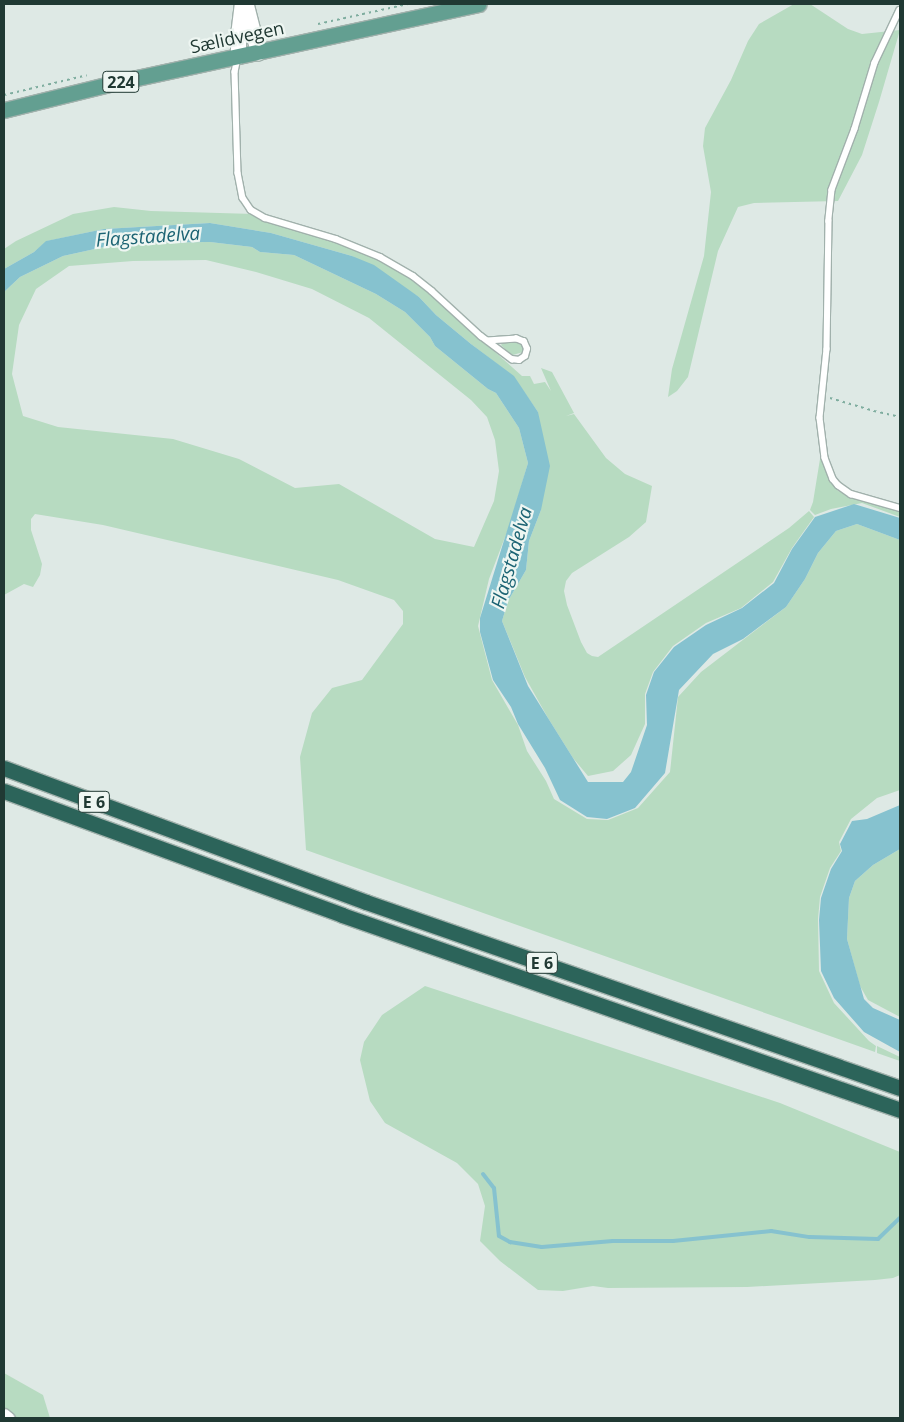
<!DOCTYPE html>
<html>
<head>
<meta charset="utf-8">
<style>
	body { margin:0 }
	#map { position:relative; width:904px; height:1422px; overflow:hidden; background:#dee9e5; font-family:"Open Sans",sans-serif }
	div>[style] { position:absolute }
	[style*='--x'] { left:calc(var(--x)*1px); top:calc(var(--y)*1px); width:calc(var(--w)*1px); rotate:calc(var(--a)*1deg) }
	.green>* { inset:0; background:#b7dbc1 }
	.water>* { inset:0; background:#86c2cf }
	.stream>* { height:4px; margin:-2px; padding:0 2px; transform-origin:2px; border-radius:2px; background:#86c2cf }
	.path>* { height:2px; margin-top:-1px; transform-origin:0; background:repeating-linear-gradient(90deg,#7fad9f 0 2.5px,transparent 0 6.5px) }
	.roads { filter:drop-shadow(1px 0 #a1b1ac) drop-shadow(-1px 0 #a1b1ac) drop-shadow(0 1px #a1b1ac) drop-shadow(0 -1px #a1b1ac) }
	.lane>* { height:5.5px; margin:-2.75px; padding:0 2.75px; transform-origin:2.75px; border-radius:2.75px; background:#fff }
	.street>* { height:11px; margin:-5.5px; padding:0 5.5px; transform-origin:5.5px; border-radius:5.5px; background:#fff }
	.secondary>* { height:15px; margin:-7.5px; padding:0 7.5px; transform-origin:7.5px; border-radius:7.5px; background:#fff }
	.primary>* { height:15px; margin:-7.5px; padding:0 7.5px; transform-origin:7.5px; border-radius:7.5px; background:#639f91 }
	.highway>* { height:15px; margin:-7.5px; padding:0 7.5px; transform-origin:7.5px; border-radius:7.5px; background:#2c645a }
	span { translate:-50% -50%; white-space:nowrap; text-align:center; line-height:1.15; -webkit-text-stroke:4.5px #eef6f2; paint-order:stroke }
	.shield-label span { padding:1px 4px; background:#eef6f2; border:1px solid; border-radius:4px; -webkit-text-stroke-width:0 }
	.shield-label { font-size:16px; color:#203933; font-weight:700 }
	.street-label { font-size:18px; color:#203933 }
	.water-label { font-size:19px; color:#1b6373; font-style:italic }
	.frame { position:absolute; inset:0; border:5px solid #203933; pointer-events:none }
</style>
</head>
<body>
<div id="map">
	<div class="green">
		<i style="clip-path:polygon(794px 4px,810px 4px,848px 29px,862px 34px,900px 30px,879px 102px,862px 155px,838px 201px,754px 203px,738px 207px,718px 251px,688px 377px,677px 391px,668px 397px,672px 369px,704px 256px,711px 192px,703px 146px,705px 128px,731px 80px,748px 41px,759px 24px)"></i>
		<i style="clip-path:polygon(114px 207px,151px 211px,254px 214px,357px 247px,397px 268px,421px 286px,522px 376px,530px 376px,534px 384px,545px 382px,551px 391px,541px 368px,552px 372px,574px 413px,566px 416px,574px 414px,606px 458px,625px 474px,652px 486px,646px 522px,629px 537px,572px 573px,566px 581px,564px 591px,567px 605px,581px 642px,587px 653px,592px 656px,598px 657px,789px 528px,809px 511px,814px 517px,792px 548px,773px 582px,741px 608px,706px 623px,673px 646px,653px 672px,645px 694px,645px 724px,631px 755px,613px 771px,588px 776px,573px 758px,548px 718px,525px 677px,502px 621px,508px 601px,526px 570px,529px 541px,541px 510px,538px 412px,513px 376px,471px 344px,436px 315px,419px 297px,352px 256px,271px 233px,210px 223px,104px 229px,47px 241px,34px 252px,4px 269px,4px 249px,16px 241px,73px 214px)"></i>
		<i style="clip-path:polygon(evenodd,210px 242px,252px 247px,260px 252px,294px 255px,376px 294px,405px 312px,430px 337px,435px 346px,488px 389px,496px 393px,519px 428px,528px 463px,510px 524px,489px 579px,478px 626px,492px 680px,518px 725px,527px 751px,546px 781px,554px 799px,587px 819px,608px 820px,638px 808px,670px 772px,678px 697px,701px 672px,786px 607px,805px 579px,818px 553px,836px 531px,857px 524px,900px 540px,900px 790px,877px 798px,851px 819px,839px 842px,841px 851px,830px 868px,820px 897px,818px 919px,819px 971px,834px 1003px,869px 1041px,876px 1046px,875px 1052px,306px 850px,300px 757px,312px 713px,332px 688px,362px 680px,403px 624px,403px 611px,394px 600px,338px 580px,103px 525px,35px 514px,31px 519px,31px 530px,42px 564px,40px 575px,33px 587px,24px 584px,4px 595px,4px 292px,20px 277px,63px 256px,122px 243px,210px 242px,206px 260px,256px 272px,312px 289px,369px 318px,471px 400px,487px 417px,495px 440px,499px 471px,494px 501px,474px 547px,435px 539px,339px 484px,295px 488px,239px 459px,173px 439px,58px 427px,23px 416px,12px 374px,19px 325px,36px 289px,69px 266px,133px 261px,206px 260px)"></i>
		<i style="clip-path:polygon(504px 341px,522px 341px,523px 352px,513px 355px,507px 351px,501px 345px)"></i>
		<i style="clip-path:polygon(823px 457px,838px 491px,900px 507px,900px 517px,862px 503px,831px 509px,815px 515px,810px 510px,813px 502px,820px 459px)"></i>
		<i style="clip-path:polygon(900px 849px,900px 1017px,868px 1000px,860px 986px,847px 939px,849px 898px,855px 881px,873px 865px)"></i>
		<i style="clip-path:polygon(425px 986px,780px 1103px,900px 1152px,900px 1275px,893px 1278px,875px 1280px,747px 1287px,608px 1288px,593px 1286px,563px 1291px,538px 1290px,500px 1261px,480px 1241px,485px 1206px,478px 1184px,457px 1163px,385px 1123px,370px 1101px,360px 1060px,364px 1042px,382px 1015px)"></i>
		<i style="clip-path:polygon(877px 1046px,900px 1057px,900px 1061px,877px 1053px)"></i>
		<i style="clip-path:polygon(4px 1373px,43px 1395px,50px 1418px,14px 1418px,4px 1409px)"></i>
	</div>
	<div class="water">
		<i style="clip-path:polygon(210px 223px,271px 233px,352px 256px,374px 265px,419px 297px,436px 315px,471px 344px,514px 376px,538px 412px,550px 466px,541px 510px,529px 541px,526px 570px,508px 601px,502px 621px,528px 686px,588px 782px,623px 782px,631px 772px,647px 725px,646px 695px,654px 672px,674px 647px,706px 625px,742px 608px,774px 583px,792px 549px,815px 517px,854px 504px,900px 518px,900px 540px,857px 524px,836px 531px,818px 553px,805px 579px,786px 607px,743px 639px,713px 654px,679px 690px,665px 773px,635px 808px,607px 819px,587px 817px,560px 800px,545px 768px,518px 724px,511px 707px,493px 680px,480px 632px,480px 618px,528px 463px,519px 428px,496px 393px,488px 389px,435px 346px,430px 337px,405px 312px,376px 294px,294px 255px,260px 252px,252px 247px,210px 242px,122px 243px,63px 256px,20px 277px,4px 292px,4px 269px,34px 252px,46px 241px,104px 229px)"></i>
		<i style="clip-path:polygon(900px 805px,900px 849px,873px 865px,855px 881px,849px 898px,847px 939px,864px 999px,873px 1008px,900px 1020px,900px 1052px,864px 1032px,834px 998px,821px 971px,819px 920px,821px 898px,831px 869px,842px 851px,840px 844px,852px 821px,867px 819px)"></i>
	</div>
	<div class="stream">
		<i style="--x:483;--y:1174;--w:18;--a:52"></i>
		<i style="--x:494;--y:1188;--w:48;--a:84.1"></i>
		<i style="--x:499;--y:1236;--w:13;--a:29"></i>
		<i style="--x:510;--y:1242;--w:32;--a:9"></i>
		<i style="--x:542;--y:1247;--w:71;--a:-4.8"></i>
		<i style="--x:613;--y:1241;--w:60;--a:0"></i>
		<i style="--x:673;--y:1241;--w:99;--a:-5.8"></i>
		<i style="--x:771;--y:1231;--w:39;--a:9"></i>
		<i style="--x:810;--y:1237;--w:68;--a:1.7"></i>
		<i style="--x:878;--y:1239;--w:30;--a:-44"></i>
	</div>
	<div class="path">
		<i style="--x:318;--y:24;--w:92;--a:-12.5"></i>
		<i style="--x:267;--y:33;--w:10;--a:0"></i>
		<i style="--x:211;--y:47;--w:10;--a:-24"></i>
		<i style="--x:220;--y:43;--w:8;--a:-60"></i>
		<i style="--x:4;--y:95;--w:85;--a:-13.5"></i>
		<i style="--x:830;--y:398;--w:46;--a:16.5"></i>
		<i style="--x:874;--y:411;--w:27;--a:13"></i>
	</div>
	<div class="roads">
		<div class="lane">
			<i style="--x:900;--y:10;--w:59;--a:115.3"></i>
			<i style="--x:875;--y:63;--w:69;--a:106.9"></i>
			<i style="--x:855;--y:129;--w:65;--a:110.7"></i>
			<i style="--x:832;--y:190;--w:31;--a:96"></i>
			<i style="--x:829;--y:221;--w:128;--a:90.9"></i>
			<i style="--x:827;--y:349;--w:69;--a:95.8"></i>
			<i style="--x:820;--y:418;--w:40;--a:82.9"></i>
			<i style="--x:825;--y:458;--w:22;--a:69"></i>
			<i style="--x:833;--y:479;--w:8;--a:50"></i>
			<i style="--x:838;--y:485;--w:16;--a:35"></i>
			<i style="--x:851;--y:494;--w:51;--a:15.9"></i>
			<i style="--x:238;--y:58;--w:14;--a:102"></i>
			<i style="--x:235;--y:72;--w:101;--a:88.3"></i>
			<i style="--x:238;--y:173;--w:25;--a:79"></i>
			<i style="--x:243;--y:198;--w:14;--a:56"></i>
			<i style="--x:251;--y:210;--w:16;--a:30"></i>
			<i style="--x:265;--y:218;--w:74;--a:16.5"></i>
			<i style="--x:336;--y:239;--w:48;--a:22.2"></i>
			<i style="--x:380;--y:257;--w:38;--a:30"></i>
			<i style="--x:413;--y:276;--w:24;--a:38"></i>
			<i style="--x:432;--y:291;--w:67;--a:42.6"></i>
			<i style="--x:481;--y:336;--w:39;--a:37"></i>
			<i style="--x:512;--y:359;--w:7;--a:8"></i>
			<i style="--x:519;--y:360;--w:7;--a:-34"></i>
			<i style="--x:525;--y:356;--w:7;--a:-74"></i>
			<i style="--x:527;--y:349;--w:8;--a:-113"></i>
			<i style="--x:524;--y:342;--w:8;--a:-157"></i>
			<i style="--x:517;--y:339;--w:29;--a:176"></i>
		</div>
		<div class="street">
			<i style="--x:4;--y:1414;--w:6;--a:39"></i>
		</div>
		<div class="secondary">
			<i style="--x:246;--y:5;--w:49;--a:75.7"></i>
			<i style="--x:238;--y:56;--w:21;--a:-90"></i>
			<i style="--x:238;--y:35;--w:31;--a:-83"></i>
		</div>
		<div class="primary">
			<i style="--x:4;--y:110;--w:117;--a:-13.8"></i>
			<i style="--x:118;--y:82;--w:369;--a:-12.2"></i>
		</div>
		<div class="highway">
			<i style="--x:4;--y:768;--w:386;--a:20.3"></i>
			<i style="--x:366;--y:902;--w:565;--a:19.2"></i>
			<i style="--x:4;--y:791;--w:360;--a:20.1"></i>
			<i style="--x:342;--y:915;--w:591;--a:19.26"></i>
		</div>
	</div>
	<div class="shield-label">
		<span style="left:121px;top:82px">224</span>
		<span style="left:94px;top:802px">E 6</span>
		<span style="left:542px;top:963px">E 6</span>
	</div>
	<div class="street-label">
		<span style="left:237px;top:37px;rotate:-12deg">Sælidvegen</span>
	</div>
	<div class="water-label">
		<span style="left:148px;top:237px;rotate:-4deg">Flagstadelva</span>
		<span style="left:512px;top:558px;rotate:-74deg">Flagstadelva</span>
	</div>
	<div class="frame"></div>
</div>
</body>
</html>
